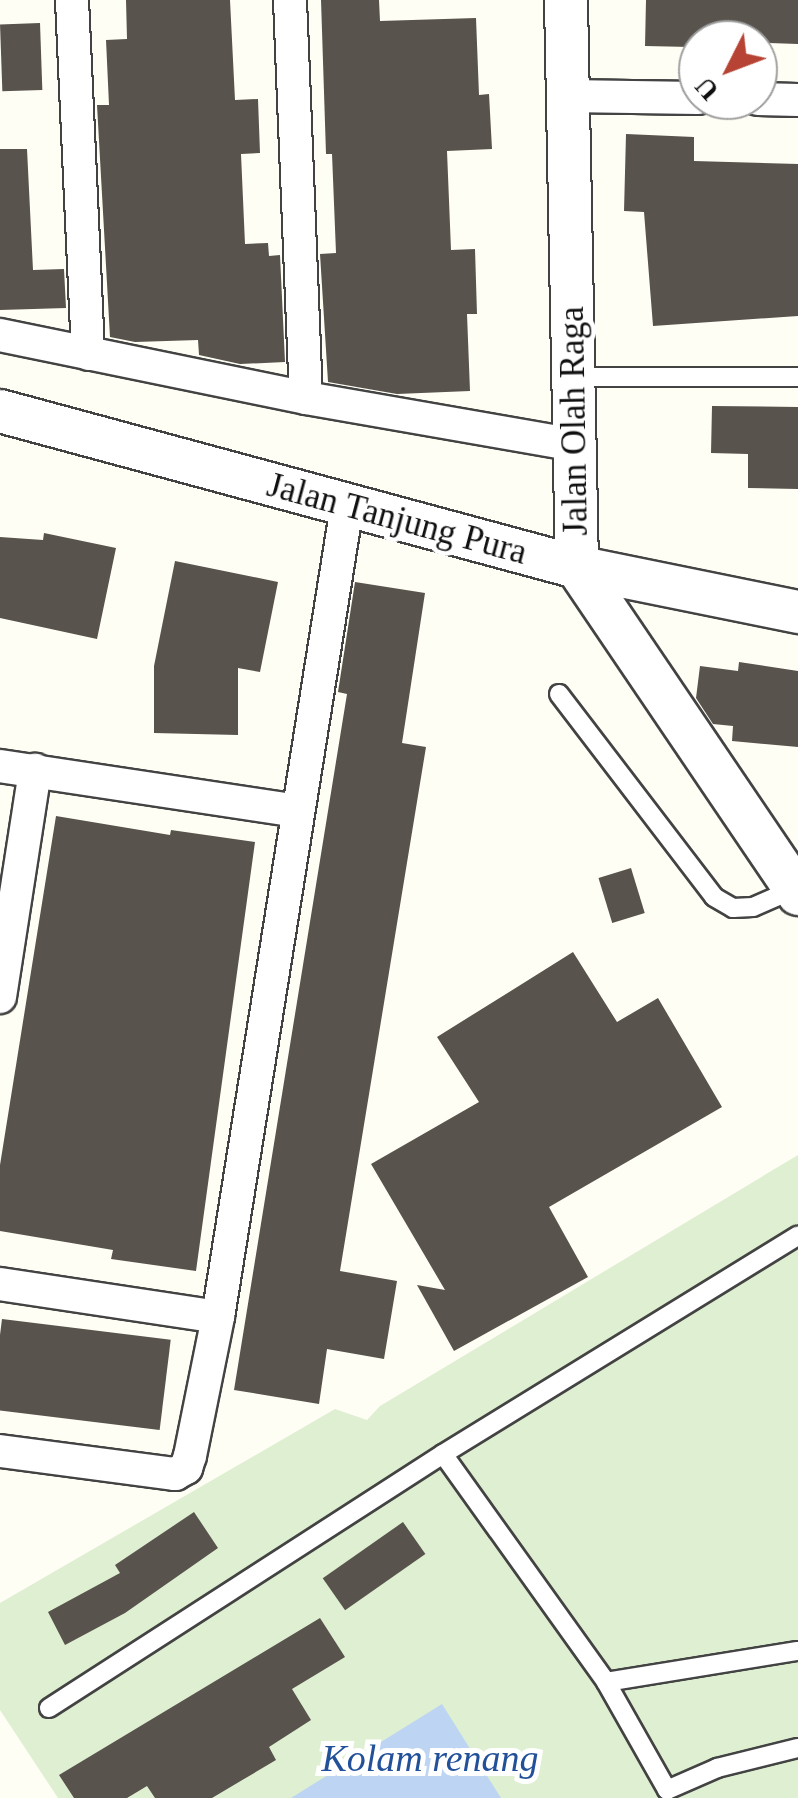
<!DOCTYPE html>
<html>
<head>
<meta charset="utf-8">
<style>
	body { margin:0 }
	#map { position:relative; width:798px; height:1798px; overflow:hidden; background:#fefef4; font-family:"Times New Roman",serif }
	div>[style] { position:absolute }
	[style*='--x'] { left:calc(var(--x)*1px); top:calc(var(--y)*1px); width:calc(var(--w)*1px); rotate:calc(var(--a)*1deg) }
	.pitch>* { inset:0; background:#dfefd1 }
	.water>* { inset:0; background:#bdd5f2 }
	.building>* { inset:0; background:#58534d; transform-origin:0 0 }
	.roads { filter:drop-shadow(2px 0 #434343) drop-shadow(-2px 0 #434343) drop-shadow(0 2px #434343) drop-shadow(0 -2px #434343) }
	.service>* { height:18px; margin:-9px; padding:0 9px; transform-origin:9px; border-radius:9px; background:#fff }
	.minor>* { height:32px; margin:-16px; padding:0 16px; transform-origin:16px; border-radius:16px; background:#fff }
	.tertiary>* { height:42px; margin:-21px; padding:0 21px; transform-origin:21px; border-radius:21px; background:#fff }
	span { translate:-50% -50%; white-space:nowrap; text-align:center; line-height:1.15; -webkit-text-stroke:10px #fff; paint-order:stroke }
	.street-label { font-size:35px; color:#101010 }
	.water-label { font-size:38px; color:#235199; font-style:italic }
	.north { position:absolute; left:678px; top:20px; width:100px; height:100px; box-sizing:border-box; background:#fff; border:2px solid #9f9f9f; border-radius:50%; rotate:228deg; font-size:28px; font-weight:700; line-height:40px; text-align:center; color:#101010 }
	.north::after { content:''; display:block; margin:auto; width:35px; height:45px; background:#b64333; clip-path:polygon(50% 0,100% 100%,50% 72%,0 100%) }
</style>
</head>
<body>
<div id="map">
	<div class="pitch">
		<i style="clip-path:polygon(798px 1155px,798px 1798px,58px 1798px,0 1710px,0 1603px,335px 1409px,367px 1420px,380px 1406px)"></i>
	</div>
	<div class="water">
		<i style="clip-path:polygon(442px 1704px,501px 1798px,291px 1798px)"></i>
	</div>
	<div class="building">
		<i style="clip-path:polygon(126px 0,230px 0,235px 100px,258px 99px,260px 153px,241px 154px,245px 244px,268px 243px,269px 256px,280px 255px,285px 362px,240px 364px,199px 355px,198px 340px,135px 342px,110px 337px,97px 105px,109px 105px,106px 40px,127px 39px)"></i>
		<i style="clip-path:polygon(321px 0,379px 0,380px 21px,476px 18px,479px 95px,489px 94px,492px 149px,447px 151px,451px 250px,475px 249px,477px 314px,467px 314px,470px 391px,397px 394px,328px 382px,320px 254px,336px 253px,332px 154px,326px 154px)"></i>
		<i style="clip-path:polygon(646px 0,798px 0,798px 44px,691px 40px,691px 47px,645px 46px)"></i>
		<i style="left:40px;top:23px;width:67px;height:40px;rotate:88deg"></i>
		<i style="clip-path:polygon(626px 134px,694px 137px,694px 161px,798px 164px,798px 316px,653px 326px,644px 212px,624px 211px)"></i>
		<i style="clip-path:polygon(0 149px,27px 149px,33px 270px,64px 269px,66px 308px,0 310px)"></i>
		<i style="clip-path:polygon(712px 406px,798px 407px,798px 489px,748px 488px,748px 454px,711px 453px)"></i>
		<i style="clip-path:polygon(44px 533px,116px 548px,97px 639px,0 618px,0 537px,43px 540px)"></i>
		<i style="clip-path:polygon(175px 561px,278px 582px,260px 672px,238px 668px,238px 735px,154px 733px,154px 666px)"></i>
		<i style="clip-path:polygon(355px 582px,425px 593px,402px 743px,426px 747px,340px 1271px,397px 1281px,384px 1359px,327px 1349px,319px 1404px,234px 1390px,347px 694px,338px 692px)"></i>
		<i style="clip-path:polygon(739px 662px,798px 671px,798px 747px,732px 741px,733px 726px,713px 724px,696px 698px,700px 666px,738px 671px)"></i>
		<i style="clip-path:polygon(56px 816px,170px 835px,171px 830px,255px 842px,196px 1271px,111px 1259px,113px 1250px,0 1231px,0 1165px)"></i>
		<i style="left:631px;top:868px;width:47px;height:34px;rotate:73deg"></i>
		<i style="clip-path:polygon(573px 952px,617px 1022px,658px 998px,722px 1107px,549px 1207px,588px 1277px,454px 1351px,417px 1285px,445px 1290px,371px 1164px,479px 1102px,437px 1037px)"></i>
		<i style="left:2px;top:1319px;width:170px;height:91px;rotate:7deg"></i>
		<i style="clip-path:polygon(194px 1512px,218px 1548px,125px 1613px,65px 1645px,48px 1612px,120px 1573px,115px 1565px)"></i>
		<i style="left:403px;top:1522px;width:39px;height:98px;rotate:55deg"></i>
		<i style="clip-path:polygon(320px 1618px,345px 1657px,292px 1689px,311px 1720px,269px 1747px,276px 1760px,212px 1798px,155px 1798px,147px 1786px,127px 1798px,74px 1798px,59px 1775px)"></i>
	</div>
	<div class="roads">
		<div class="service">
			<i style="--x:574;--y:377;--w:224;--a:0"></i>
			<i style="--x:559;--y:694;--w:255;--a:52.6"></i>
			<i style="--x:714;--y:897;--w:22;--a:30"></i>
			<i style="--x:733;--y:908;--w:20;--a:-3"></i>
			<i style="--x:753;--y:907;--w:45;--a:-23.7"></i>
			<i style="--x:443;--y:1454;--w:280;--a:54.4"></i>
			<i style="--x:606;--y:1682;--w:124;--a:60.5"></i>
			<i style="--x:667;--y:1790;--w:55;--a:-23.7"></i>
			<i style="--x:717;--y:1768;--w:83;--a:-13.9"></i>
			<i style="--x:606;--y:1682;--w:194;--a:-9.2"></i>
			<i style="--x:49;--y:1708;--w:469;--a:-32.8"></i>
			<i style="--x:443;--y:1454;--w:417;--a:-31.6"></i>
		</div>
		<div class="minor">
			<i style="--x:72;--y:0;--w:354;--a:87.4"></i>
			<i style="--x:290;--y:0;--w:398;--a:87.7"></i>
			<i style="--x:567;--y:96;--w:131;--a:0.9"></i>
			<i style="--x:758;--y:99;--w:40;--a:1.4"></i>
			<i style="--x:0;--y:335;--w:312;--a:11.6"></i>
			<i style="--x:306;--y:398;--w:272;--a:9.9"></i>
			<i style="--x:0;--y:766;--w:301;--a:8.6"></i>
			<i style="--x:0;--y:997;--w:230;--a:-81.2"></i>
			<i style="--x:0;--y:1284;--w:220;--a:8.6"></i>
			<i style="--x:0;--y:1451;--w:177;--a:7.5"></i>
			<i style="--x:175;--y:1474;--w:13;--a:-29"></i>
			<i style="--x:186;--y:1468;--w:13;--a:-72"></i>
			<i style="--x:190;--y:1456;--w:142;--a:-78.6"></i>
			<i style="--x:218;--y:1317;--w:821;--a:-80.96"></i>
		</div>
		<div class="tertiary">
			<i style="--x:566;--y:0;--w:567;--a:88.89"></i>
			<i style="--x:577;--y:567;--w:395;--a:55.9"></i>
			<i style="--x:0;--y:411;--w:598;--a:15.13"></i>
			<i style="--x:577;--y:567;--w:226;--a:11.5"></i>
		</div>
	</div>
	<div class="street-label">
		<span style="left:574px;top:421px;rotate:-91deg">Jalan Olah Raga</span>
		<span style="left:397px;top:519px;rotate:15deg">Jalan Tanjung Pura</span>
	</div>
	<div class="water-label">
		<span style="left:430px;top:1759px">Kolam renang</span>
	</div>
	<div class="north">U</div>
</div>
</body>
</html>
